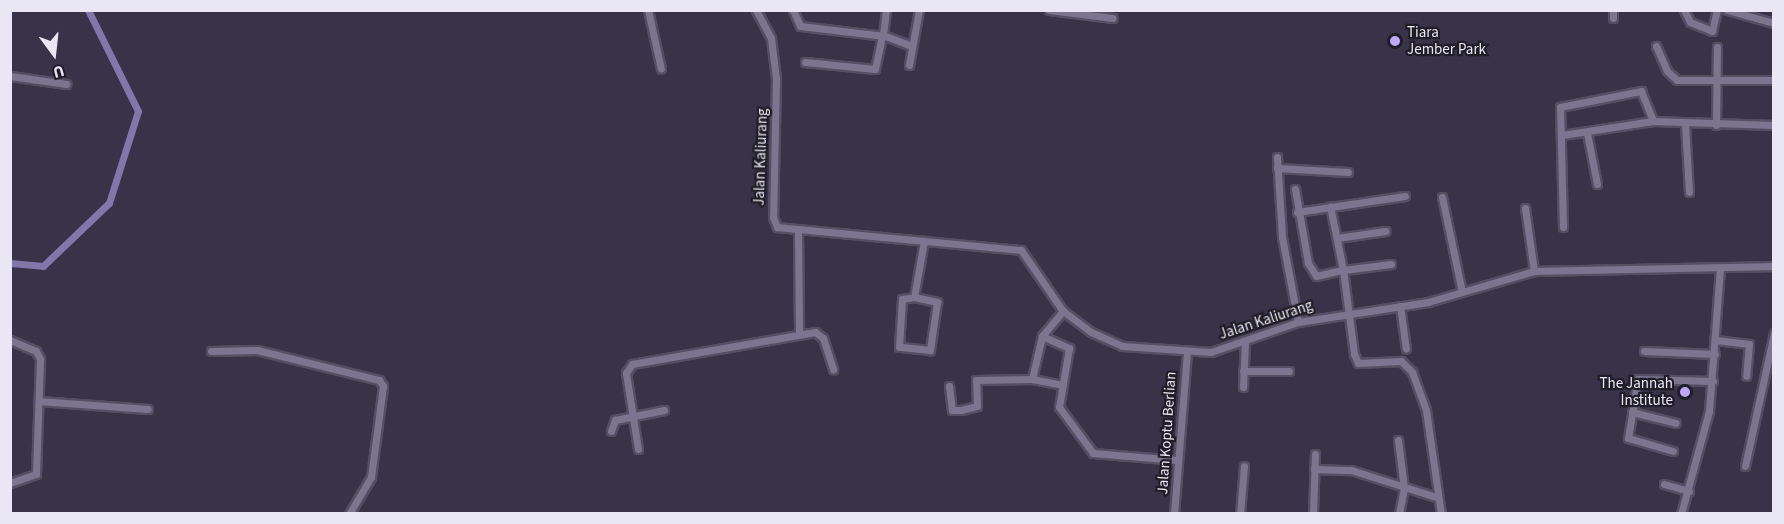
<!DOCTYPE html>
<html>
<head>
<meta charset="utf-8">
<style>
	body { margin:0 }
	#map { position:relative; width:1784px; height:524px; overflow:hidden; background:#39334a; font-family:"Source Sans 3",sans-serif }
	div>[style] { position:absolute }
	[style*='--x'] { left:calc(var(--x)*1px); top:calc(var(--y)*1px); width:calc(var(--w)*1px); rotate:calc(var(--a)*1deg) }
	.canal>* { height:7px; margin:-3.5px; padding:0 3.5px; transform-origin:3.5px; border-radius:3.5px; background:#8376aa }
	.roads { filter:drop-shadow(2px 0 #544f63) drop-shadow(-2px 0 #544f63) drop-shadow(0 2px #544f63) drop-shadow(0 -2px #544f63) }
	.minor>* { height:7px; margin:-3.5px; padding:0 3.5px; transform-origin:3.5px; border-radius:3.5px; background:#7b7590 }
	.dots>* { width:16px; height:16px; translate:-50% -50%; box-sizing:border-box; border:3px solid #1f1d27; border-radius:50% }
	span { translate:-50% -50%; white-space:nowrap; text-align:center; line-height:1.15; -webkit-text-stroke:4.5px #1f1d27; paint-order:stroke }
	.poi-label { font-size:15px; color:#e9e6f5 }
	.left { translate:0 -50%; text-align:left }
	.right { translate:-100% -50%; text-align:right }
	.street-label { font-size:15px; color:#e9e6f5 }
	.frame { position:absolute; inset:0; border:12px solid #e9e6f5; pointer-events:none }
	.north { position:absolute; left:24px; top:24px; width:60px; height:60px; -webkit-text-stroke:4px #1f1d27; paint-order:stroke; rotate:165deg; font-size:16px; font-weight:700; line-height:24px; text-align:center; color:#e9e6f5 }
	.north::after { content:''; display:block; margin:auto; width:21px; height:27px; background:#e9e6f5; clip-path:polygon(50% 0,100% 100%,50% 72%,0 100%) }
</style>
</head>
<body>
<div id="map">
	<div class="canal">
		<i style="--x:10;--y:263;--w:33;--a:5"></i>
		<i style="--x:43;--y:266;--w:91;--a:-43.7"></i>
		<i style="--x:109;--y:203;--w:96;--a:-72.5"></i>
		<i style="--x:138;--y:111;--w:113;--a:-116.3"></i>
	</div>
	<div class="roads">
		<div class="minor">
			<i style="--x:648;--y:10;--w:60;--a:77.6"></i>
			<i style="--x:756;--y:10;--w:32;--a:62"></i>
			<i style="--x:771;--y:38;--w:41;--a:83"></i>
			<i style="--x:776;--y:79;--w:138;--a:91.2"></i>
			<i style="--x:773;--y:217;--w:11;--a:68"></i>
			<i style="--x:777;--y:227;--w:245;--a:5.4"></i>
			<i style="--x:1021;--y:250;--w:74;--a:55.5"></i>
			<i style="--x:1063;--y:311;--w:35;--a:37"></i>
			<i style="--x:1091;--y:332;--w:34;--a:24"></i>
			<i style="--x:1122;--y:346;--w:89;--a:3.9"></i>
			<i style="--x:1211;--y:352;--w:92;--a:-19"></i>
			<i style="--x:1298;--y:322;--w:132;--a:-8.7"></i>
			<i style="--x:1428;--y:302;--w:110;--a:-16.3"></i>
			<i style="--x:1534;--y:271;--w:240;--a:-1.2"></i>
			<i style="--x:793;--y:10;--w:17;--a:66"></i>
			<i style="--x:800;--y:26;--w:85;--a:6.8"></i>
			<i style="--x:886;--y:10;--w:25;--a:97"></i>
			<i style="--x:883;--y:35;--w:31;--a:21"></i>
			<i style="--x:1049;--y:10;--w:64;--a:7.2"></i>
			<i style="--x:1684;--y:10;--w:13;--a:63"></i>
			<i style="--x:1690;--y:22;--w:24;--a:22"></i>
			<i style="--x:1712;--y:31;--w:22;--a:-77"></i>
			<i style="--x:1727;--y:10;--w:49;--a:15.5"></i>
			<i style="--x:1613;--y:18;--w:8;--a:-90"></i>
			<i style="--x:1656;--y:46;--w:27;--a:66"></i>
			<i style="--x:1667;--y:71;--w:13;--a:42"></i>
			<i style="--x:1677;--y:80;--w:97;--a:0"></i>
			<i style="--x:805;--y:62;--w:70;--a:5.7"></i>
			<i style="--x:875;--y:69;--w:34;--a:-78"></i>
			<i style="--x:909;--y:65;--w:56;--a:-79.7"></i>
			<i style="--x:10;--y:76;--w:57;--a:8.1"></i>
			<i style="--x:1685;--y:125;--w:67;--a:86.6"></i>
			<i style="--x:1716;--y:125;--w:78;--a:-89.3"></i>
			<i style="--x:1587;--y:133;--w:52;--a:78.9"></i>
			<i style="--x:1562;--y:135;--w:92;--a:-8.7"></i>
			<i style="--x:1653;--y:121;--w:121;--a:1.9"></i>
			<i style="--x:1277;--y:157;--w:80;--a:86.4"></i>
			<i style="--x:1282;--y:237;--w:86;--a:79.3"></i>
			<i style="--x:1277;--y:168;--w:71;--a:3.2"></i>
			<i style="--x:1295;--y:189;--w:75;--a:80"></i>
			<i style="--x:1308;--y:263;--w:15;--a:58"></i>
			<i style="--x:1316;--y:276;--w:28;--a:-13"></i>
			<i style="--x:1343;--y:270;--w:65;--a:-101.5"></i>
			<i style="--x:1442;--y:197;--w:97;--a:78.1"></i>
			<i style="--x:1525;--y:208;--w:64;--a:81.9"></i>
			<i style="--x:1297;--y:212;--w:109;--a:-8.4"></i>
			<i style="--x:1563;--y:227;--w:120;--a:-91.4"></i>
			<i style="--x:1560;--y:107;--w:83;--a:-11.2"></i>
			<i style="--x:1641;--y:91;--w:32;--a:68"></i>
			<i style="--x:798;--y:233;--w:100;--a:89.4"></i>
			<i style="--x:1337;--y:238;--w:49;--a:-8.3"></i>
			<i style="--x:1391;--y:264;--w:48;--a:172.9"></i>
			<i style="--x:1343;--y:270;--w:85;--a:82.5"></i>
			<i style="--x:1354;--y:354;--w:10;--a:66"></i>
			<i style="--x:1358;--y:363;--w:43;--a:-2.7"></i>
			<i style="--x:1401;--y:361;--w:16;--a:45"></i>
			<i style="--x:1412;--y:372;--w:40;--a:69.8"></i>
			<i style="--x:1426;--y:410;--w:105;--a:81.8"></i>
			<i style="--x:914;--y:297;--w:24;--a:12"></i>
			<i style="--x:937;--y:302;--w:49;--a:98.3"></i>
			<i style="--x:930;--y:350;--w:31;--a:-174"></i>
			<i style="--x:899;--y:347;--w:48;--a:-86.4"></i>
			<i style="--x:902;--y:299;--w:12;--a:-9"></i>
			<i style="--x:914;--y:297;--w:57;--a:-79.9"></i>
			<i style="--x:1400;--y:306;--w:43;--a:82.1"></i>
			<i style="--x:1042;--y:336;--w:30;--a:24"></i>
			<i style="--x:1069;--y:348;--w:60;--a:99.6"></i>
			<i style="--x:1059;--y:407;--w:57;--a:53.5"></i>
			<i style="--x:1093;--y:453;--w:84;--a:4.8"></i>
			<i style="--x:10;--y:340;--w:28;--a:23"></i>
			<i style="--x:36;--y:351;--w:9;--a:63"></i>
			<i style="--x:40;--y:359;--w:115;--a:92"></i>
			<i style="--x:36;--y:474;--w:28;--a:161"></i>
			<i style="--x:1716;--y:340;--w:33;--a:7"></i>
			<i style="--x:1749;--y:344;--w:32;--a:95"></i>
			<i style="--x:211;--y:351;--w:46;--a:-1.2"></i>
			<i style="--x:257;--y:350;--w:126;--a:13.8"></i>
			<i style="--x:379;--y:380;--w:7;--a:56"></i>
			<i style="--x:383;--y:386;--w:92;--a:97.5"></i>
			<i style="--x:371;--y:477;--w:43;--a:120.7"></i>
			<i style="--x:1644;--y:351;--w:71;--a:2.4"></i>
			<i style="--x:1243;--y:371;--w:46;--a:0"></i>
			<i style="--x:1032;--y:379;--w:44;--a:-76.9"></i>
			<i style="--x:1042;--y:336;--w:33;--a:-50"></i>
			<i style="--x:949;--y:386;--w:24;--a:83"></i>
			<i style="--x:952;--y:410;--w:9;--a:0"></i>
			<i style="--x:961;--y:410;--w:16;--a:-14"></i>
			<i style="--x:977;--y:406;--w:26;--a:-92"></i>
			<i style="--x:976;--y:380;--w:56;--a:-1"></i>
			<i style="--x:1032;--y:379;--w:31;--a:11"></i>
			<i style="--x:1243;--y:387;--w:45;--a:-87.5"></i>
			<i style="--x:39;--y:401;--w:109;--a:4.2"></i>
			<i style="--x:1632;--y:412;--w:45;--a:14"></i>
			<i style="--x:611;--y:431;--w:12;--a:-70"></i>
			<i style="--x:615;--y:420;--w:50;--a:-11.5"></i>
			<i style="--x:1398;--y:440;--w:48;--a:82.9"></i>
			<i style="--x:1404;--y:488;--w:26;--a:101"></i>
			<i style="--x:638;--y:449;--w:77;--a:-99"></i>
			<i style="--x:626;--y:373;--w:11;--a:-56"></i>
			<i style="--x:632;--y:364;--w:186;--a:-9.9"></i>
			<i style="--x:815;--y:332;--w:10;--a:37"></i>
			<i style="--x:823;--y:338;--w:33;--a:72"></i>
			<i style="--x:1673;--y:451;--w:47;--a:-163.9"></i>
			<i style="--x:1628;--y:438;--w:60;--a:-80.4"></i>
			<i style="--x:1638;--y:379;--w:75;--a:1.5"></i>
			<i style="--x:1745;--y:466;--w:136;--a:-77.7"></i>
			<i style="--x:1314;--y:469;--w:37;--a:2"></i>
			<i style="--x:1351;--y:470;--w:89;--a:17.6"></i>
			<i style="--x:1664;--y:484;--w:26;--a:16"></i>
			<i style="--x:1174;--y:514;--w:161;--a:-85.4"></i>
			<i style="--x:1240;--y:514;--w:48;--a:-85.2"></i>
			<i style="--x:1313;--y:514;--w:60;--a:-88.1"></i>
			<i style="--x:1681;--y:514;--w:107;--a:-74.8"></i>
			<i style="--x:1709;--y:411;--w:143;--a:-85.6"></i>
		</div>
	</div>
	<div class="dots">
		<i style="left:1395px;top:41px;background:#bda9f5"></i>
		<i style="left:1685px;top:392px;background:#bda9f5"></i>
	</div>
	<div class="poi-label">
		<span class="left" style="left:1407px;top:41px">Tiara<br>Jember Park</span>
		<span class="right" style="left:1673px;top:392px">The Jannah<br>Institute</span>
	</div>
	<div class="street-label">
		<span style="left:761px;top:157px;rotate:-88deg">Jalan Kaliurang</span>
		<span style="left:1266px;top:320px;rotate:-18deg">Jalan Kaliurang</span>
		<span style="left:1167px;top:433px;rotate:-86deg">Jalan Koptu Berlian</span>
	</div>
	<div class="frame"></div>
	<div class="north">U</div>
</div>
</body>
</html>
